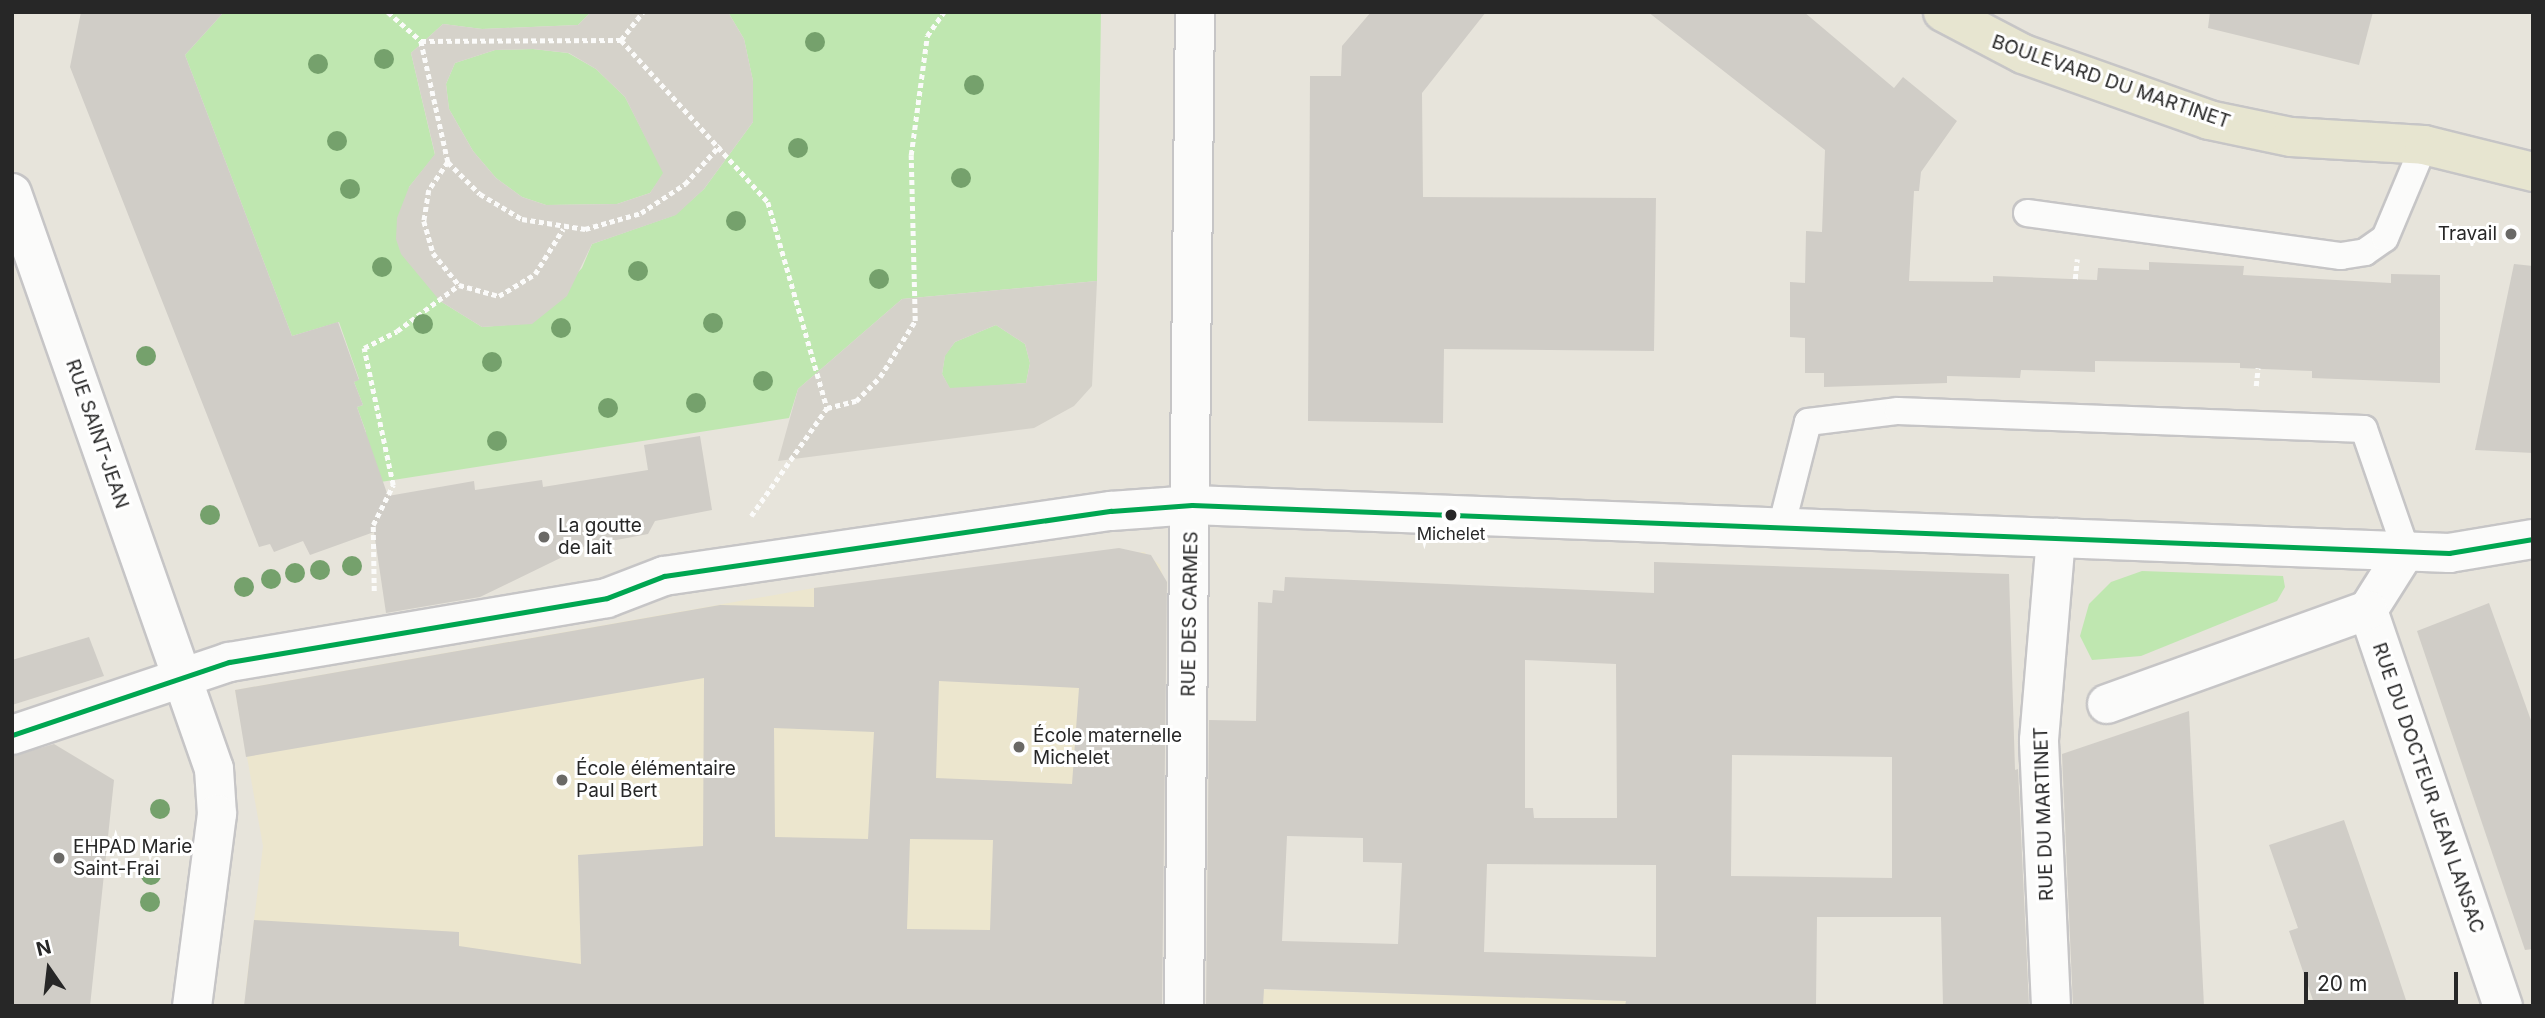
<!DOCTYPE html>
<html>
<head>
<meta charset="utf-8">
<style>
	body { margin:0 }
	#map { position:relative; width:2545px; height:1018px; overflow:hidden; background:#e7e4db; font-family:Inter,sans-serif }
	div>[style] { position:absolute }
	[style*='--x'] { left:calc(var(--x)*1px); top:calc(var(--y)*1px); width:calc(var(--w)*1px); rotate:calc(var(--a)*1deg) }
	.education>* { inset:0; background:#ece6ce }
	.green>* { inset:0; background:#bfe7b0 }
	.plaza>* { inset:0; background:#d5d2ca }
	.building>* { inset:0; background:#d0cdc7 }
	.path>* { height:4.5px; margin-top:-2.25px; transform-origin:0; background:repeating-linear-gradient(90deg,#fbfbfa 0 5px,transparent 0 8.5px) }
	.roads { filter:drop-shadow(2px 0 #c6c5c6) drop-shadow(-2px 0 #c6c5c6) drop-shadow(0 2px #c6c5c6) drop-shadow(0 -2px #c6c5c6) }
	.service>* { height:26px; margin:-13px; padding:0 13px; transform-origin:13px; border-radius:13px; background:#fbfbfa }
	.minor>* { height:38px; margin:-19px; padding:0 19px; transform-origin:19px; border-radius:19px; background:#fbfbfa }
	.tertiary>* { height:38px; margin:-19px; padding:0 19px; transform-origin:19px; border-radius:19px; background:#fbfbfa }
	.primary>* { height:38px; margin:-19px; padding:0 19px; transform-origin:19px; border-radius:19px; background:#e7e5d0 }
	.bus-1>* { height:5px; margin:-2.5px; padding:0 2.5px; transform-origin:2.5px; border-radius:2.5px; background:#00a651 }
	.trees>* { width:20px; height:20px; margin:-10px; border-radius:50%; background:#75a16c }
	.dots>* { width:19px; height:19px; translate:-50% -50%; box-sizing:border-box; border:4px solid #fff; border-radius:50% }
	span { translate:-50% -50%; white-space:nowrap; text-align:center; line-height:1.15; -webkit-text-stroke:6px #fff; paint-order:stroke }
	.bus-label { font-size:17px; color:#272727 }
	.street-label { font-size:19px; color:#272727 }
	.poi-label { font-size:19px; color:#272727 }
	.right { translate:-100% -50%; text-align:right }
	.left { translate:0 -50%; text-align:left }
	.frame { position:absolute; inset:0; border:14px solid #272727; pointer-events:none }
	.north { position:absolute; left:14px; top:934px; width:70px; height:70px; -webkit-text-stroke:5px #fff; paint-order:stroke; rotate:346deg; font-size:19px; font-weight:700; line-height:28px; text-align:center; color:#272727 }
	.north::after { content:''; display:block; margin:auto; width:24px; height:32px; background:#272727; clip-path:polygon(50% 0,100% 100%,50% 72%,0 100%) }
	.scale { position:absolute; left:2304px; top:972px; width:154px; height:32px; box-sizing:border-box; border:4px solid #272727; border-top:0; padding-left:9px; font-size:21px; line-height:24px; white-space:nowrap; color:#272727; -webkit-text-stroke:5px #fff; paint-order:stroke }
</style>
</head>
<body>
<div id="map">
	<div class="education">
		<i style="clip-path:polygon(1144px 552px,1160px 565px,1163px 577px,1160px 933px,596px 1006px,246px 987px,263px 846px,235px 690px,814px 588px)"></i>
		<i style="clip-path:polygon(1212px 988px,1718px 1003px,1718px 1006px,1212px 1006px)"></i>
	</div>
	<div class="green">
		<i style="clip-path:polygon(224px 12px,591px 12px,578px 25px,482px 29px,443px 24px,411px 53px,435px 155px,409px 187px,440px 301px,482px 327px,532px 323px,582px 268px,592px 244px,675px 215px,704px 189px,753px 122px,753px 81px,744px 39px,728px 12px,1101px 12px,1097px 281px,902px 299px,798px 389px,789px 418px,374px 483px,357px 436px,366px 432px,357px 407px,363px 405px,354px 382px,359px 379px,339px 322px,292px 336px,185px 55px)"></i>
		<i style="clip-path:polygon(533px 49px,568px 53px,596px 69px,625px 97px,664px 173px,650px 193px,617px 204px,546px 205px,522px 197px,496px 178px,473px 151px,449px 109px,446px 84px,455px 63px,495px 50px)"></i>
		<i style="clip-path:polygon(996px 325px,1025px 344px,1030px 363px,1026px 383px,950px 389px,942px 374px,945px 355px,955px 342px)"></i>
		<i style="clip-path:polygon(2142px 571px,2283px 576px,2285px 587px,2277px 601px,2141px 656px,2092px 660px,2080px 636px,2089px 604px,2111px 582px)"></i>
	</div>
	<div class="plaza">
		<i style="clip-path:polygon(evenodd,591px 12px,728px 12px,744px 39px,753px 81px,753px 122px,704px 189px,676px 215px,592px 244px,567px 296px,532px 324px,482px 327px,440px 301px,401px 254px,396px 239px,397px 218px,409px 187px,435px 154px,411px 53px,443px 24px,482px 29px,578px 25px,591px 12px,533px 49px,569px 53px,596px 69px,625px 97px,663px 173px,650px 193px,617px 204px,546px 205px,522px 197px,496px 178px,473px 151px,449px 109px,446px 84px,455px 63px,495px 50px,533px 49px)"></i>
		<i style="clip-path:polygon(evenodd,1097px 281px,1092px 386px,1074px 406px,1034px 428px,778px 461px,798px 389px,902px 299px,1097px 281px,996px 325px,1025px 344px,1030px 363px,1026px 383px,950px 388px,942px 374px,945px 356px,955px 342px,996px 325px)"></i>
	</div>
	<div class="building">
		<i style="clip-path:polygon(81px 12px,224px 12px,185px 55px,292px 336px,338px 322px,359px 380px,354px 382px,363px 405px,357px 407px,388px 496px,474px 481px,475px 490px,542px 480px,543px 487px,648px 470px,644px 445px,700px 436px,712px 510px,655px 521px,648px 534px,585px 546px,480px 597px,386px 613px,374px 532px,310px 555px,303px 541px,274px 552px,270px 544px,259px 547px,70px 67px)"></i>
		<i style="clip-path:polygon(1371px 12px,1486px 12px,1422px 93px,1423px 197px,1656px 198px,1654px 351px,1444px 349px,1443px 423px,1308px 421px,1310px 76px,1341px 76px,1342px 46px)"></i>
		<i style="clip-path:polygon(1648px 12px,1804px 12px,1894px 88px,1903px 77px,1957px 121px,1921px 172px,1919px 191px,1914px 191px,1909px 281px,1993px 282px,1993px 276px,2097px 280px,2098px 268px,2149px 270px,2149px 262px,2244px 266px,2243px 275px,2391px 283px,2391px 274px,2440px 275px,2440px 383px,2312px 378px,2312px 371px,2240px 368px,2240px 363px,2095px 361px,2095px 372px,2021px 370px,2020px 378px,1947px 376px,1947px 383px,1824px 387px,1824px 373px,1805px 373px,1805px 338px,1790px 337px,1790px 282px,1805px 283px,1806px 231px,1822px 232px,1825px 150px)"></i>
		<i style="clip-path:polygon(2210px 12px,2373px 12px,2359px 65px,2208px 28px)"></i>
		<i style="clip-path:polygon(2514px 264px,2533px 266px,2533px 453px,2475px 450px)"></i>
		<i style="clip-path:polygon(evenodd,1119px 548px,1151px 555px,1167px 582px,1162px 1006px,244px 1006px,254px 920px,459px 932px,459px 946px,581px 964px,578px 855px,703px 846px,704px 678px,246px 757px,235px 690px,720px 605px,814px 607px,814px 588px,1119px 548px,939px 681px,1079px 688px,1072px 784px,936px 778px,939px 681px,1119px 548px,774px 728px,874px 732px,868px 839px,775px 837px,774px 728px,1119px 548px,910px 839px,993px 840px,990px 930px,907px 929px,910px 839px)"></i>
		<i style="clip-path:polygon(evenodd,1654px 562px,2009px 574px,2015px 770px,2018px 769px,2029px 1006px,1943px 1006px,1941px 917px,1817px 917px,1816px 1005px,1625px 1006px,1626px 1001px,1264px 989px,1263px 1006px,1206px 1006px,1209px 720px,1256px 721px,1258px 602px,1272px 603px,1273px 590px,1284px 591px,1285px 577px,1654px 593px,1654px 562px,1525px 660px,1616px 664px,1617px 818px,1534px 818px,1533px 808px,1525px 808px,1525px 660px,1654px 562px,1732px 755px,1892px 757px,1892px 878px,1731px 876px,1732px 755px,1654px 562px,1287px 836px,1363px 838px,1363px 862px,1402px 863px,1398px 944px,1282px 941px,1287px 836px,1654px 562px,1487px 864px,1656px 865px,1656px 957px,1484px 952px,1487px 864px)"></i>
		<i style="clip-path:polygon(2489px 603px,2533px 726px,2533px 949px,2525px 950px,2417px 631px)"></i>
		<i style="clip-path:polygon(89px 637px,104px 676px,12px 705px,12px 660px)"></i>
		<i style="clip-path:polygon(2189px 711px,2204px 1006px,2073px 1006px,2062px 754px)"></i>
		<i style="clip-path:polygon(54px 744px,114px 780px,90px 1006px,12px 1006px,12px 756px)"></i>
		<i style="clip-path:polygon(2344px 820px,2390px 952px,2408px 1006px,2315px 1006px,2289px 931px,2298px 928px,2269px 845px)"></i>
	</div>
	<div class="path">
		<i style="--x:388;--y:12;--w:44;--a:41.3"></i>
		<i style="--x:421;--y:41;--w:200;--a:-0.3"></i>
		<i style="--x:621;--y:40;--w:219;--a:47.8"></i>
		<i style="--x:768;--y:202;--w:214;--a:74"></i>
		<i style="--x:621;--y:40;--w:36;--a:-52"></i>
		<i style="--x:421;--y:41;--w:124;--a:77.4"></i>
		<i style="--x:448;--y:162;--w:45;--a:45"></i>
		<i style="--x:480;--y:194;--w:49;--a:30.8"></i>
		<i style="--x:522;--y:219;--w:64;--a:9"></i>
		<i style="--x:585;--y:229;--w:58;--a:-15.9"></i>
		<i style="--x:641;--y:213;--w:53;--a:-33.4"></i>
		<i style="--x:685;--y:184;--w:52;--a:-48.1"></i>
		<i style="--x:448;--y:162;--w:34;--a:124"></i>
		<i style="--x:429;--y:190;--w:31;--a:99"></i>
		<i style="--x:424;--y:221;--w:33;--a:74"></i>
		<i style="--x:433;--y:253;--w:41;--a:50.9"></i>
		<i style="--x:459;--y:285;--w:41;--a:15.4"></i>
		<i style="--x:499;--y:296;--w:42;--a:-31.4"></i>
		<i style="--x:535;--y:274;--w:53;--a:-58.1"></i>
		<i style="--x:2075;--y:279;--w:20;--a:-84"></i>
		<i style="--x:2256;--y:386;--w:18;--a:-84"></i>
		<i style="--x:751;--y:516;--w:132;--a:-54.9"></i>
		<i style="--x:827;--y:408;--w:30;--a:-14"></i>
		<i style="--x:856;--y:401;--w:34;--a:-45"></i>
		<i style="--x:880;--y:377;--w:66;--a:-58"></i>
		<i style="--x:915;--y:321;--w:166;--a:-91.4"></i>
		<i style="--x:911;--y:155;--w:120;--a:-82.3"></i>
		<i style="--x:927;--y:36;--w:29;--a:-55"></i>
		<i style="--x:374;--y:591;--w:66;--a:-90.9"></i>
		<i style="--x:373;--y:525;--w:45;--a:-63.4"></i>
		<i style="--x:393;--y:485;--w:140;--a:-102"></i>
		<i style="--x:364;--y:348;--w:37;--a:-27"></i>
		<i style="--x:397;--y:331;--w:77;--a:-36.6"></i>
	</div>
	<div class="roads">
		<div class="service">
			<i style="--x:2027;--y:213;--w:317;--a:7.8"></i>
			<i style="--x:2341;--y:256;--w:24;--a:-9"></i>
			<i style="--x:2365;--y:252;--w:24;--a:-35"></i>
			<i style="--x:2385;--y:238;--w:101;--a:-67.2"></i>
			<i style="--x:1782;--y:524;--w:105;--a:-75.7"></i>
			<i style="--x:1808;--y:422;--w:91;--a:-7"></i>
			<i style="--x:1898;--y:411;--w:466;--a:2.2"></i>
			<i style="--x:2364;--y:429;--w:128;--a:70.9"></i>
		</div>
		<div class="minor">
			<i style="--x:2406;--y:550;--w:71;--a:122.3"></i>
			<i style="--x:2368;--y:610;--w:418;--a:71.2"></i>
			<i style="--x:2107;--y:704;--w:277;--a:-19.8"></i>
			<i style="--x:12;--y:735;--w:229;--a:-18.6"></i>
			<i style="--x:229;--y:662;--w:383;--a:-9.6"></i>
			<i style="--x:607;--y:598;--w:61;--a:-21.1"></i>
			<i style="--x:664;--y:576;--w:452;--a:-8.3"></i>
			<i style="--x:1111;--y:511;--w:81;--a:-4.2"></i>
			<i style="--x:1192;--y:505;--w:1258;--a:2.19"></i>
			<i style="--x:2449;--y:553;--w:85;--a:-9.5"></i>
			<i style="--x:1184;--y:1006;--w:994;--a:-89.37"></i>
			<i style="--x:2051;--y:1006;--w:266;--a:-92.6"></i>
			<i style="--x:2039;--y:740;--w:203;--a:-85.2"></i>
		</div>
		<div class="tertiary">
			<i style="--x:12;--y:193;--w:610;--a:70.67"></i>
			<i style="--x:214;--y:769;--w:45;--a:86.2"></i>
			<i style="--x:217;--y:814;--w:194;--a:97.4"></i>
		</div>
		<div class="primary">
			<i style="--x:1943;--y:12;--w:90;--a:27.7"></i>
			<i style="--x:2023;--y:54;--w:197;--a:19.5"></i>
			<i style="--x:2209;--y:120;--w:84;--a:11.7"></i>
			<i style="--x:2291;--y:137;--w:133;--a:3.4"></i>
			<i style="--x:2424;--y:145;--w:112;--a:13.9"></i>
		</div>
	</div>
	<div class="bus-1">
		<i style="--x:12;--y:735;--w:229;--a:-18.6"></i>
		<i style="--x:229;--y:662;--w:383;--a:-9.6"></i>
		<i style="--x:607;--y:598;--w:61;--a:-21.1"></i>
		<i style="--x:664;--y:576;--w:452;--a:-8.3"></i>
		<i style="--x:1111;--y:511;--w:81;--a:-4.2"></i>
		<i style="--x:1192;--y:505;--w:1258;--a:2.19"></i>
		<i style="--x:2449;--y:553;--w:85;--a:-9.5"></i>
	</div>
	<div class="trees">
		<i style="left:815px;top:42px"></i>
		<i style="left:384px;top:59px"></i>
		<i style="left:318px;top:64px"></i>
		<i style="left:974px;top:85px"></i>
		<i style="left:337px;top:141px"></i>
		<i style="left:798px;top:148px"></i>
		<i style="left:961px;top:178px"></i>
		<i style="left:350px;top:189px"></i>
		<i style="left:736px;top:221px"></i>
		<i style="left:382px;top:267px"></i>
		<i style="left:638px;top:271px"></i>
		<i style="left:879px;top:279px"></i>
		<i style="left:713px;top:323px"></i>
		<i style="left:423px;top:324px"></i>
		<i style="left:561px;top:328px"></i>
		<i style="left:146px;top:356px"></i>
		<i style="left:492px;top:362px"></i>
		<i style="left:763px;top:381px"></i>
		<i style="left:696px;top:403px"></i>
		<i style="left:608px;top:408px"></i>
		<i style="left:497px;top:441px"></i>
		<i style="left:210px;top:515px"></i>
		<i style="left:352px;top:566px"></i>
		<i style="left:320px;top:570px"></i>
		<i style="left:295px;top:573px"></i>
		<i style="left:271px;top:579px"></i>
		<i style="left:244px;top:587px"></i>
		<i style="left:160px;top:809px"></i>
		<i style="left:151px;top:875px"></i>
		<i style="left:150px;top:902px"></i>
	</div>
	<div class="dots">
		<i style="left:2511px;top:234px;background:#6a6966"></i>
		<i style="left:1451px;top:515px;background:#272727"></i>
		<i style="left:544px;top:537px;background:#6a6966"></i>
		<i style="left:1019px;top:747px;background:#6a6966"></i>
		<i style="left:562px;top:780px;background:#6a6966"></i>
		<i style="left:59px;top:858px;background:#6a6966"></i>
	</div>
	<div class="bus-label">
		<span style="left:1451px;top:535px">Michelet</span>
	</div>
	<div class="street-label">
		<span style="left:2111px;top:82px;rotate:19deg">BOULEVARD DU MARTINET</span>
		<span style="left:97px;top:434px;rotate:71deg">RUE SAINT-JEAN</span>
		<span style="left:1190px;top:614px;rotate:-89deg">RUE DES CARMES</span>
		<span style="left:2428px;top:788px;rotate:71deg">RUE DU DOCTEUR JEAN LANSAC</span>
		<span style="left:2044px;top:814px;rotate:-92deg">RUE DU MARTINET</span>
	</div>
	<div class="poi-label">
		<span class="right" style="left:2497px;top:234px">Travail</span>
		<span class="left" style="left:558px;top:537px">La goutte<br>de lait</span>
		<span class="left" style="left:1033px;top:747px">École maternelle<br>Michelet</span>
		<span class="left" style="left:576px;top:780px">École élémentaire<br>Paul Bert</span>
		<span class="left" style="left:73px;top:858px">EHPAD Marie<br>Saint-Frai</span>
	</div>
	<div class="frame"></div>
	<div class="north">N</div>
	<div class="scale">20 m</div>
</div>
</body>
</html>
